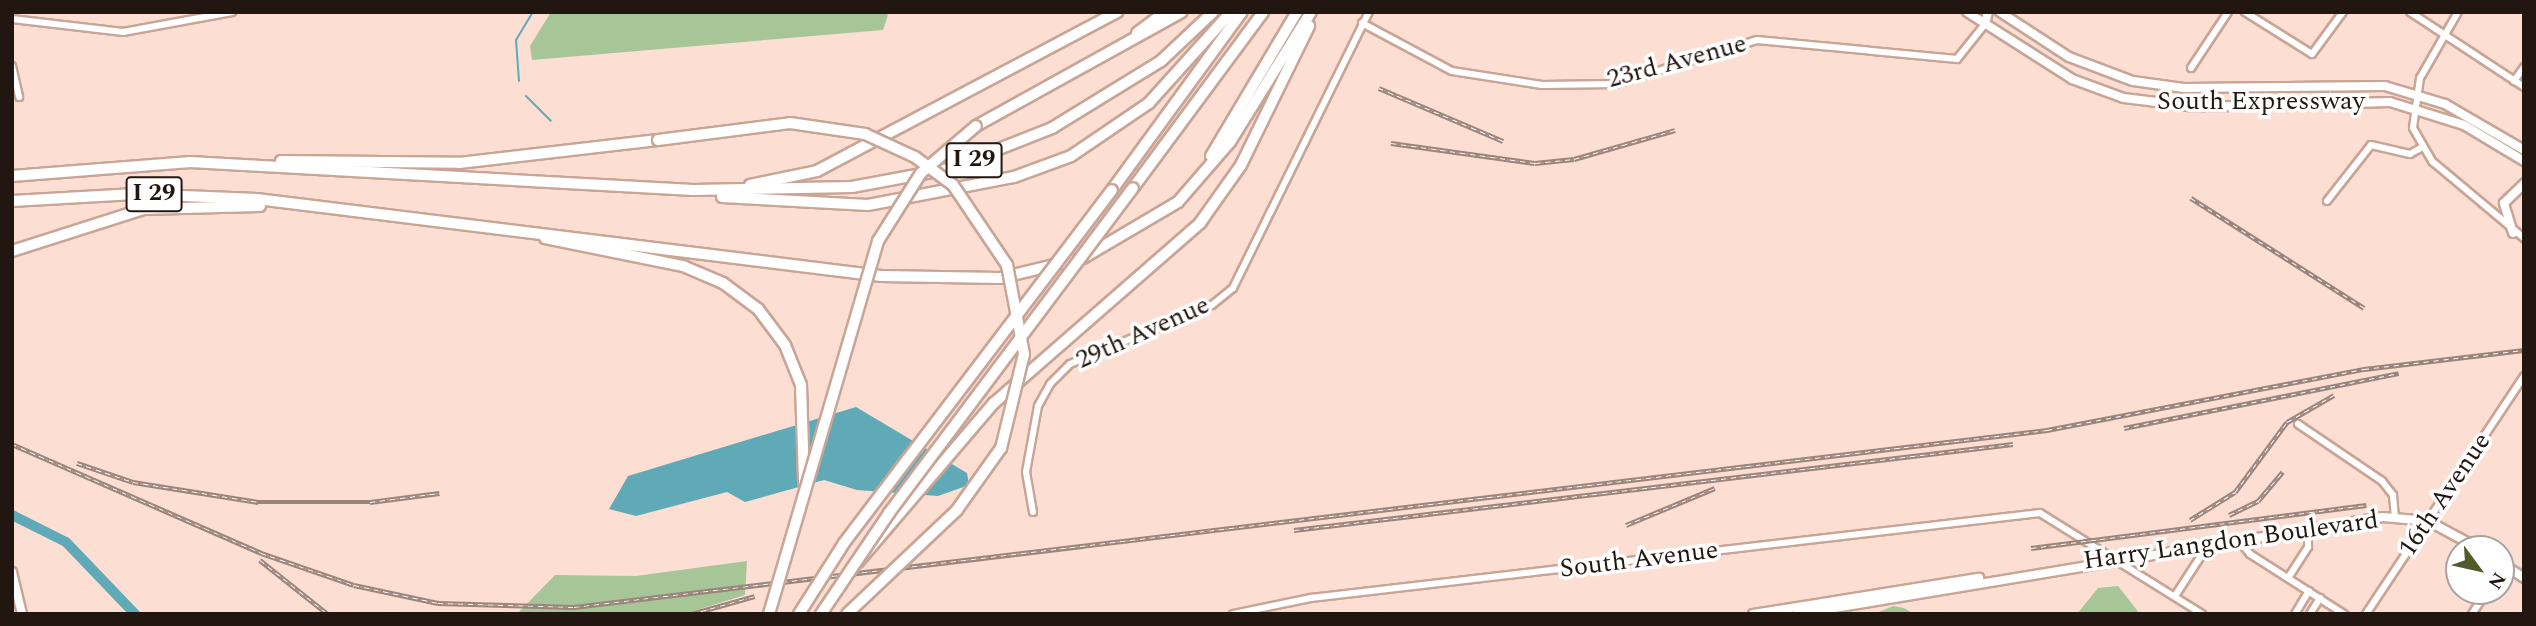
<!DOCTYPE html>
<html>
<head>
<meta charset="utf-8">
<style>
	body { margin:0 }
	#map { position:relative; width:2536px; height:626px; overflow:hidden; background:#fcded2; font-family:Spectral,serif }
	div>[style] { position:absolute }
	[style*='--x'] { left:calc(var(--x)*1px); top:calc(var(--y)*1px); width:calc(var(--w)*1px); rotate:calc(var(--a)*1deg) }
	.green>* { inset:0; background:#a7c698 }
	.water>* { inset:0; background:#60aab7 }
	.stream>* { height:2px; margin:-1px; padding:0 1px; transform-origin:1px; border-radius:1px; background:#60aab7 }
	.river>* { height:10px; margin:-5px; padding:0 5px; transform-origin:5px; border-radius:5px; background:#60aab7 }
	.roads { filter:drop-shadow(2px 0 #c8a596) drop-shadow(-2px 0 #c8a596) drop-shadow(0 2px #c8a596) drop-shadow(0 -2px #c8a596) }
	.minor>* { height:6px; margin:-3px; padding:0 3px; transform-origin:3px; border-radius:3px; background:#fff }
	.major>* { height:8px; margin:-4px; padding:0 4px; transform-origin:4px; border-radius:4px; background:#fff }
	.highway>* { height:10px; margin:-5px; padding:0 5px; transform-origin:5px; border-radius:5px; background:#fff }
	.rail>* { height:4.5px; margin-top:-2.25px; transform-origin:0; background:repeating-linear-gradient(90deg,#fff 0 5px,#9a847b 0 10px); box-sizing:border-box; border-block:2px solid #9a847b }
	.bridges { filter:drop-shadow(2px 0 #c8a596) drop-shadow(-2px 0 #c8a596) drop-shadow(0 2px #c8a596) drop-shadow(0 -2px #c8a596) }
	.highway-bridge>* { height:10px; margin:-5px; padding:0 5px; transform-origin:5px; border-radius:5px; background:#fff }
	span { translate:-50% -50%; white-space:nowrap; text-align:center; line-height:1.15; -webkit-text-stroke:7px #fff; paint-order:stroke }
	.shield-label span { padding:2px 5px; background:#fff; border:2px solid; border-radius:5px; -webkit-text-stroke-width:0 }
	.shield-label { font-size:24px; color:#221610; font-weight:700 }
	.street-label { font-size:26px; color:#221610 }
	.frame { position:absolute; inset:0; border:14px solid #221610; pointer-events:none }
	.north { position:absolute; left:2445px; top:535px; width:70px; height:70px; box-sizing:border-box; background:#fff; border:2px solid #a7a29f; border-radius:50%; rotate:123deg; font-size:19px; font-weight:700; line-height:28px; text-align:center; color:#221610 }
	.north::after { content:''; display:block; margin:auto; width:24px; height:32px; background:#535a29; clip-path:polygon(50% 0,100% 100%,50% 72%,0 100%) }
</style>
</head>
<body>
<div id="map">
	<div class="green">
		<i style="clip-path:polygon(551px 12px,884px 12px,888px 15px,883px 30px,532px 60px,530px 46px)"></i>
		<i style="clip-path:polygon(747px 561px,745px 595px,684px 614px,517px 614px,555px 575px,636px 576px)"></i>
		<i style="clip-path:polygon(2118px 586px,2140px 614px,2077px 614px,2098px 588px)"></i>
		<i style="clip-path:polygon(1893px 606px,1904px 608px,1914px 614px,1874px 614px)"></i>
	</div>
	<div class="water">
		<i style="clip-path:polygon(856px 407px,967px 473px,969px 485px,938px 496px,857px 490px,824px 480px,745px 502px,727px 492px,636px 516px,609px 509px,628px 476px)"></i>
	</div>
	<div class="stream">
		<i style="--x:519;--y:81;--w:41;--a:-94.2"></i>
		<i style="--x:516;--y:40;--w:33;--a:-59"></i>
		<i style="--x:526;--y:96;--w:35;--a:45"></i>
	</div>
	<div class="river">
		<i style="--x:12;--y:515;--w:60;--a:26.6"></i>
		<i style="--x:66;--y:542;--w:100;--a:46.2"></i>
	</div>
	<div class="roads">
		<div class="minor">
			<i style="--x:2245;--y:12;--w:79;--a:32.1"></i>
			<i style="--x:2312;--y:54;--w:52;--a:-53.6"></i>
			<i style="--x:2410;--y:12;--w:136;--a:33.3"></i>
			<i style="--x:2458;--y:12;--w:76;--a:119.9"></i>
			<i style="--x:2420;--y:78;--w:50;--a:98"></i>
			<i style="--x:2413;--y:128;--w:39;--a:60"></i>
			<i style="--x:2433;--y:162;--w:119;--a:39.9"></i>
			<i style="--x:12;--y:19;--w:112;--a:6.7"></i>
			<i style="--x:123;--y:32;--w:111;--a:-10.4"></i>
			<i style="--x:1362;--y:23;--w:102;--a:28.1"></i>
			<i style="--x:1452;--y:71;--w:91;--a:8.8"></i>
			<i style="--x:1542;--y:85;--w:74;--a:-0.8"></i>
			<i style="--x:1616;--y:84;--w:148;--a:-17.3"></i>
			<i style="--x:1757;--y:40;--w:201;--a:5.4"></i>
			<i style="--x:1957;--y:59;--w:45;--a:-51.3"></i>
			<i style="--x:12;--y:66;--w:32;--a:77"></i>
			<i style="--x:2191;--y:68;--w:67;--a:-56.5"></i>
			<i style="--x:2514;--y:81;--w:17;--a:-54"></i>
			<i style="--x:2327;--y:201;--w:71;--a:-51.8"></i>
			<i style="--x:2371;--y:145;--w:40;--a:13"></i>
			<i style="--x:2410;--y:154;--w:13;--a:-29"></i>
			<i style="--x:2298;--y:424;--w:102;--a:34.2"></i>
			<i style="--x:2382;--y:481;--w:18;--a:52"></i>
			<i style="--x:2393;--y:495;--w:22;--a:85"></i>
			<i style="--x:1033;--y:512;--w:41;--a:-99.9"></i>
			<i style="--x:1026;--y:472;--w:67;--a:-79.7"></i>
			<i style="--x:1038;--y:406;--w:25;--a:-61"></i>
			<i style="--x:1050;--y:384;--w:28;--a:-45"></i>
			<i style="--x:1070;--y:364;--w:154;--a:-22.6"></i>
			<i style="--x:1212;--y:305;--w:27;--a:-39"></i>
			<i style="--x:1233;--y:288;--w:308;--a:-63.8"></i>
			<i style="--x:2238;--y:539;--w:19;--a:51"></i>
			<i style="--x:2250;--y:554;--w:112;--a:32.6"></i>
			<i style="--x:2288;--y:578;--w:37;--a:-57"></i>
			<i style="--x:2308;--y:547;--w:18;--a:-90"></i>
			<i style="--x:2175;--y:596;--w:61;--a:-57.1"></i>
			<i style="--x:1233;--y:614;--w:80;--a:-11.6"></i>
			<i style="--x:1311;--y:598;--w:734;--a:-6.65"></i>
			<i style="--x:2040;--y:513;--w:191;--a:31.9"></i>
			<i style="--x:2295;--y:614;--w:27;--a:-59"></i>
			<i style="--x:2310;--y:614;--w:19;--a:-58"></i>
			<i style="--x:2366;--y:614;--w:286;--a:-56.4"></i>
			<i style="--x:2472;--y:614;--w:27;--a:-57"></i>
		</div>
		<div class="major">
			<i style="--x:1967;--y:12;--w:125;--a:32.5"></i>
			<i style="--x:2072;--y:79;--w:55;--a:20.1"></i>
			<i style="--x:2124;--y:98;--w:73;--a:7.1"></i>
			<i style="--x:2196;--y:107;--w:194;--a:-1.5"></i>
			<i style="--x:2390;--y:102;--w:77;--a:17.3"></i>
			<i style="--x:2464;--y:125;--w:70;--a:31"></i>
			<i style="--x:2000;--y:12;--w:82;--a:33.1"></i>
			<i style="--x:2069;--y:57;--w:68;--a:20.6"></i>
			<i style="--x:2133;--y:81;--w:51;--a:7.8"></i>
			<i style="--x:2184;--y:88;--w:201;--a:-0.6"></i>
			<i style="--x:2385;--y:86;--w:63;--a:16.7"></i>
			<i style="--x:2445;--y:104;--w:91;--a:30.2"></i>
			<i style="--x:1985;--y:24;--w:12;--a:-76"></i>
			<i style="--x:2513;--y:233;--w:31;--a:-107"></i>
			<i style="--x:2504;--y:203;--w:28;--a:-44"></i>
			<i style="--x:2501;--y:563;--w:27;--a:33"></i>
			<i style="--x:12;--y:572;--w:43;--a:76.6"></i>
			<i style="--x:1753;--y:614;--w:229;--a:-9.1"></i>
			<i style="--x:1798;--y:614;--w:593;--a:-9.41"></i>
			<i style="--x:2383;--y:517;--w:45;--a:5.1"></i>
			<i style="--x:2428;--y:521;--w:59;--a:28.3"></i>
		</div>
		<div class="highway">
			<i style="--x:1137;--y:33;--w:35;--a:-37"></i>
			<i style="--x:976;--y:126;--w:235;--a:-29"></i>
			<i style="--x:1211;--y:156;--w:168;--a:-59.2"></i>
			<i style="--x:281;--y:161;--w:178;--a:0.6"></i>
			<i style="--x:459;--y:163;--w:200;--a:-6.6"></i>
			<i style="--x:12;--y:176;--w:179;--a:-4.5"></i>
			<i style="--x:190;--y:162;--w:504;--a:3.19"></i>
			<i style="--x:693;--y:190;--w:159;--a:-1.1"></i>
			<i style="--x:852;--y:187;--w:98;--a:-10.6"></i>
			<i style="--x:948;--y:169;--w:112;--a:-21.5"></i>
			<i style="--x:1052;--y:128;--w:128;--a:-31.6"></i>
			<i style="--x:1161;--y:61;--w:71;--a:-43.3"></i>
			<i style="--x:750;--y:185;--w:68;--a:-11.8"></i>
			<i style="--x:817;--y:171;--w:340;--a:-27.9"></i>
			<i style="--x:1133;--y:188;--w:219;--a:-53.5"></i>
			<i style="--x:1112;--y:190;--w:220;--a:-53.9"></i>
			<i style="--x:722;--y:197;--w:146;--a:3.1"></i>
			<i style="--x:868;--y:205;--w:149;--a:-10.9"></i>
			<i style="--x:1014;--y:177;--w:61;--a:-20.2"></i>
			<i style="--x:1071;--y:156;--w:94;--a:-34.2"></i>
			<i style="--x:1149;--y:103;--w:122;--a:-48"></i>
			<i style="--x:12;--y:201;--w:123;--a:-3.3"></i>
			<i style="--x:135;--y:194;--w:122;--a:2.3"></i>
			<i style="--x:257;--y:199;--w:629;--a:7.03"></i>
			<i style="--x:881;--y:276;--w:119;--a:1"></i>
			<i style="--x:1000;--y:278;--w:85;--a:-13.5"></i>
			<i style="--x:1083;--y:258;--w:110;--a:-30.5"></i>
			<i style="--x:1178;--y:202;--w:79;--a:-49.1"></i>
			<i style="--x:1230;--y:142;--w:153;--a:-58.1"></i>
			<i style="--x:545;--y:238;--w:141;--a:11.5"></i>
			<i style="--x:683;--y:266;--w:43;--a:23"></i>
			<i style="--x:723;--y:283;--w:44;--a:36.6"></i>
			<i style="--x:758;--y:309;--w:45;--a:53.1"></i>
			<i style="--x:785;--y:345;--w:43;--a:68.2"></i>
			<i style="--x:801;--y:385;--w:98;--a:88.2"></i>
			<i style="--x:12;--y:251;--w:139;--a:-17.7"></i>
			<i style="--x:144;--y:209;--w:116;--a:-1.5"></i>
			<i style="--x:858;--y:562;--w:209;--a:-49.5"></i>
			<i style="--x:994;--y:403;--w:274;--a:-41.1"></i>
			<i style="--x:1200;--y:223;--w:71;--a:-54.7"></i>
			<i style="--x:1241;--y:165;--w:155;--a:-63.9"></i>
		</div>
	</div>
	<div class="rail">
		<i style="--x:1379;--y:88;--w:135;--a:23.1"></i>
		<i style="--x:1391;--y:143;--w:145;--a:7.9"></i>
		<i style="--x:1535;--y:163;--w:39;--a:-6"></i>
		<i style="--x:1574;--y:159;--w:105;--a:-16"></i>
		<i style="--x:2191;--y:198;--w:205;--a:32.4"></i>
		<i style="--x:2124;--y:428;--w:280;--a:-11.3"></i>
		<i style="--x:12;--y:444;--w:272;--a:23.6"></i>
		<i style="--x:261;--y:553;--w:98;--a:19"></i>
		<i style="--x:354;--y:585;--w:86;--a:12.1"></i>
		<i style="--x:438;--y:603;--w:136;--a:1.7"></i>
		<i style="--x:574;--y:607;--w:1484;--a:-6.85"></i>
		<i style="--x:2047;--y:430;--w:323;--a:-10.9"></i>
		<i style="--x:2364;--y:369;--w:161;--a:-6.8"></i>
		<i style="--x:77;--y:463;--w:59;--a:18.7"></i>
		<i style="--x:133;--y:482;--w:127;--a:9.1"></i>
		<i style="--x:258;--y:502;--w:112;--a:0"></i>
		<i style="--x:370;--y:502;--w:70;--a:-7.4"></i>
		<i style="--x:2229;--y:515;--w:32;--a:-26"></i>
		<i style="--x:2258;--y:501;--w:38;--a:-50"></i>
		<i style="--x:2190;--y:520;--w:53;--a:-31.9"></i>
		<i style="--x:2235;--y:492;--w:87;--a:-53.4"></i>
		<i style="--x:2287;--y:422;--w:54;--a:-29.9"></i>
		<i style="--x:1626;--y:525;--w:96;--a:-22.6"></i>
		<i style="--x:1294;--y:530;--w:724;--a:-6.82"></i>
		<i style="--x:2031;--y:548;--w:338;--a:-7.3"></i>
		<i style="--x:260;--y:560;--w:87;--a:38.5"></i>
		<i style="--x:691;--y:614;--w:66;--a:-15.7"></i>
	</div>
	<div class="bridges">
		<div class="highway-bridge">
			<i style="--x:658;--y:140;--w:133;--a:-7.3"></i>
			<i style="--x:790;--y:123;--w:76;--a:8.3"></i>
			<i style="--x:865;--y:134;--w:55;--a:24.7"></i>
			<i style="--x:915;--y:157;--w:47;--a:36.4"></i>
			<i style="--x:953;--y:185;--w:97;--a:56"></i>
			<i style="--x:1007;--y:265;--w:91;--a:79.2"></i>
			<i style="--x:1024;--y:354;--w:97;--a:103.7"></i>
			<i style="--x:1001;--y:448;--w:76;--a:125.4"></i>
			<i style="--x:957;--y:510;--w:151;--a:136.6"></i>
			<i style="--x:769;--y:614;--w:389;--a:-73.7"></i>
			<i style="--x:878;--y:241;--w:80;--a:-57.7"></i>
			<i style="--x:921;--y:173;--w:72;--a:-40.5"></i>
			<i style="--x:799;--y:614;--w:84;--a:-57.6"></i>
			<i style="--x:844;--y:543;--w:443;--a:-52.8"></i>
			<i style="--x:821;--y:614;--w:122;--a:-56"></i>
			<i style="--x:889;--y:513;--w:406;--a:-53.1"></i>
		</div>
	</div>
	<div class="shield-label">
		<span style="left:974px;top:160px">I 29</span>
		<span style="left:154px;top:194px">I 29</span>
	</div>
	<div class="street-label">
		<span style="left:1677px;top:62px;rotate:-15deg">23rd Avenue</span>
		<span style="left:2261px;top:102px">South Expressway</span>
		<span style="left:1143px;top:333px;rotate:-24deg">29th Avenue</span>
		<span style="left:2445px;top:495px;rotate:-56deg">16th Avenue</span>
		<span style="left:2231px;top:541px;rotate:-8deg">Harry Langdon Boulevard</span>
		<span style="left:1639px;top:560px;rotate:-7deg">South Avenue</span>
	</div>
	<div class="frame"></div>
	<div class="north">N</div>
</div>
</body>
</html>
